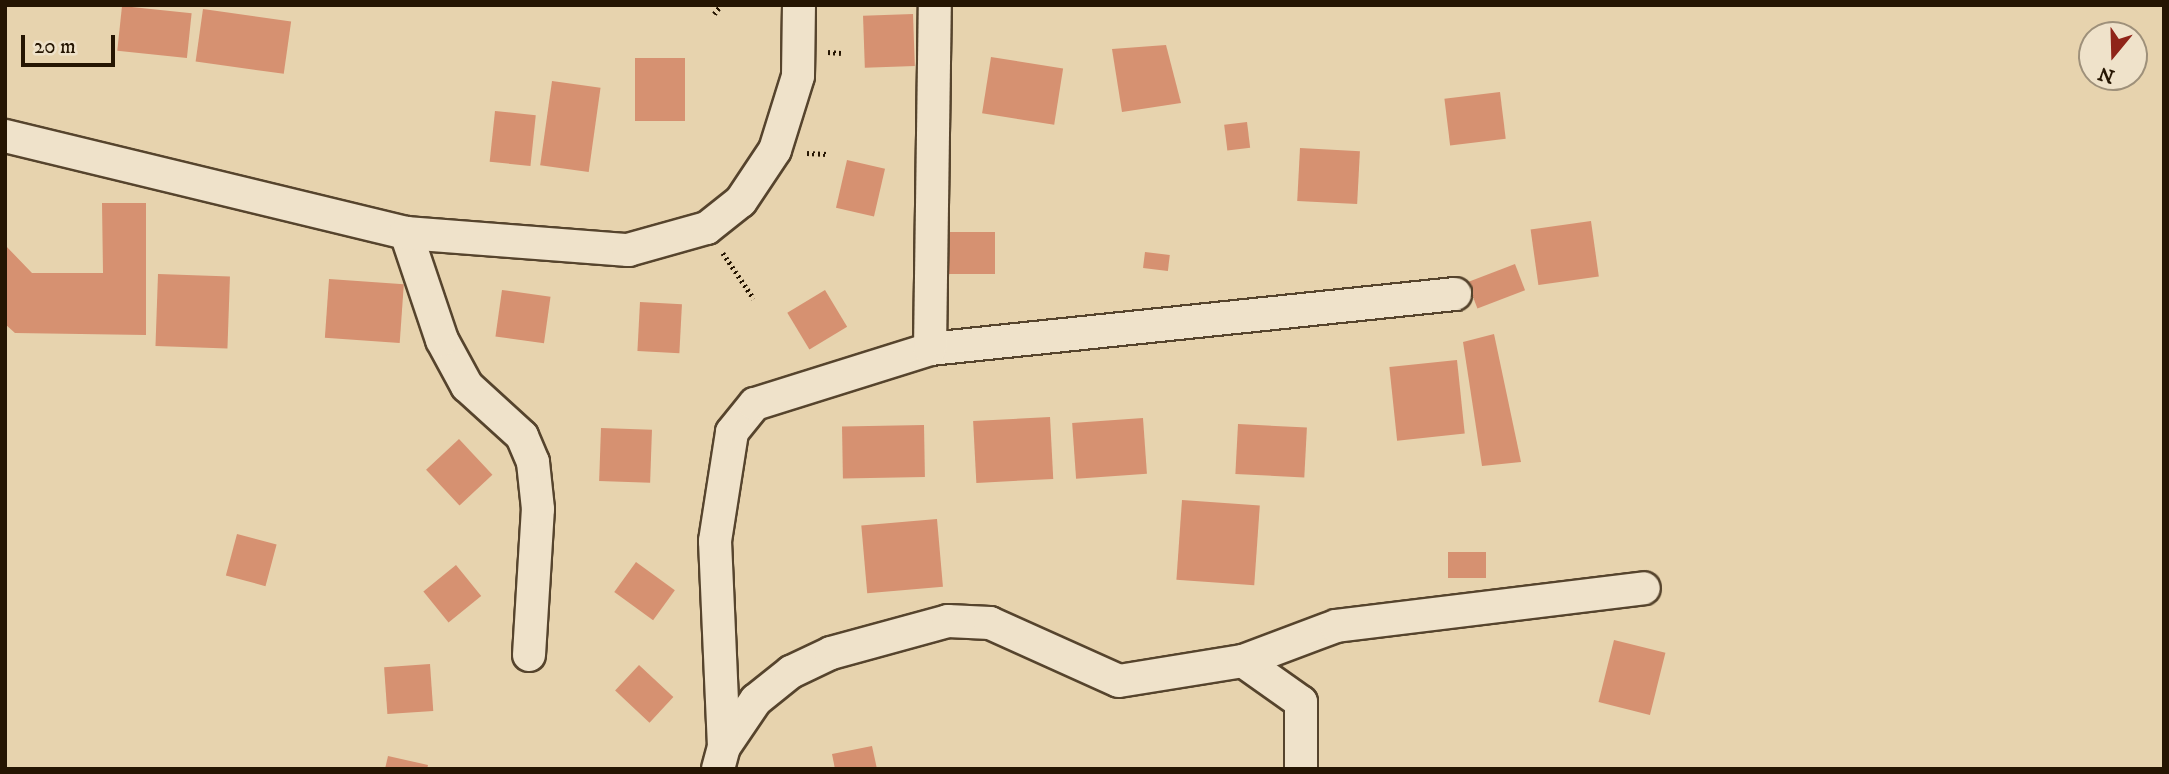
<!DOCTYPE html>
<html>
<head>
<meta charset="utf-8">
<style>
	body { margin:0 }
	#map { position:relative; width:2169px; height:774px; overflow:hidden; background:#e7d3ae; font-family:"IM FELL DW Pica",serif }
	div>[style] { position:absolute }
	[style*='--x'] { left:calc(var(--x)*1px); top:calc(var(--y)*1px); width:calc(var(--w)*1px); rotate:calc(var(--a)*1deg) }
	.building>* { inset:0; background:#d69171; transform-origin:0 0 }
	.path>* { height:4.5px; margin-top:-2.25px; transform-origin:0; background:repeating-linear-gradient(90deg,#251502 0 2px,transparent 0 5.5px) }
	.roads { filter:drop-shadow(2px 0 #56442d) drop-shadow(-2px 0 #56442d) drop-shadow(0 2px #56442d) drop-shadow(0 -2px #56442d) }
	.minor>* { height:32px; margin:-16px; padding:0 16px; transform-origin:16px; border-radius:16px; background:#efe2ca }
	span { translate:-50% -50%; white-space:nowrap; text-align:center; line-height:1.15; -webkit-text-stroke:5px #efe2ca; paint-order:stroke }
	.frame { position:absolute; inset:0; border:7px solid #251502; pointer-events:none }
	.north { position:absolute; left:2078px; top:21px; width:70px; height:70px; box-sizing:border-box; background:#efe2ca; border:2px solid #9e907a; border-radius:50%; rotate:199deg; font-size:19px; font-weight:700; line-height:28px; text-align:center; color:#251502 }
	.north::after { content:''; display:block; margin:auto; width:24px; height:32px; background:#8f2418; clip-path:polygon(50% 0,100% 100%,50% 72%,0 100%) }
	.scale { position:absolute; left:21px; top:35px; width:94px; height:32px; box-sizing:border-box; border:4px solid #251502; border-top:0; padding-left:9px; font-size:21px; line-height:24px; white-space:nowrap; color:#251502; -webkit-text-stroke:5px #efe2ca; paint-order:stroke }
</style>
</head>
<body>
<div id="map">
	<div class="building">
		<i style="left:122px;top:6px;width:70px;height:45px;rotate:6deg"></i>
		<i style="left:203px;top:9px;width:89px;height:53px;rotate:8deg"></i>
		<i style="left:913px;top:14px;width:52px;height:50px;rotate:88deg"></i>
		<i style="clip-path:polygon(1166px 45px,1181px 103px,1122px 112px,1112px 49px)"></i>
		<i style="left:991px;top:57px;width:73px;height:57px;rotate:9deg"></i>
		<i style="left:635px;top:58px;width:50px;height:63px"></i>
		<i style="left:552px;top:81px;width:49px;height:85px;rotate:8deg"></i>
		<i style="left:1500px;top:92px;width:47px;height:56px;rotate:83deg"></i>
		<i style="left:495px;top:111px;width:41px;height:51px;rotate:6deg"></i>
		<i style="left:1247px;top:122px;width:26px;height:23px;rotate:83deg"></i>
		<i style="left:1300px;top:148px;width:60px;height:53px;rotate:3deg"></i>
		<i style="left:847px;top:160px;width:39px;height:49px;rotate:13deg"></i>
		<i style="clip-path:polygon(102px 203px,146px 203px,146px 335px,15px 333px,5px 324px,5px 245px,32px 273px,103px 273px)"></i>
		<i style="left:1591px;top:221px;width:56px;height:61px;rotate:82deg"></i>
		<i style="left:947px;top:232px;width:48px;height:42px"></i>
		<i style="left:1145px;top:252px;width:25px;height:16px;rotate:7deg"></i>
		<i style="left:1515px;top:264px;width:28px;height:51px;rotate:69deg"></i>
		<i style="left:158px;top:274px;width:72px;height:72px;rotate:2deg"></i>
		<i style="left:329px;top:279px;width:75px;height:59px;rotate:4deg"></i>
		<i style="left:502px;top:290px;width:49px;height:47px;rotate:8deg"></i>
		<i style="left:825px;top:290px;width:43px;height:44px;rotate:59deg"></i>
		<i style="left:640px;top:302px;width:42px;height:49px;rotate:3deg"></i>
		<i style="clip-path:polygon(1494px 334px,1521px 462px,1482px 466px,1463px 342px)"></i>
		<i style="left:1457px;top:360px;width:74px;height:68px;rotate:84deg"></i>
		<i style="left:1050px;top:417px;width:62px;height:77px;rotate:87deg"></i>
		<i style="left:1143px;top:418px;width:56px;height:71px;rotate:86deg"></i>
		<i style="left:1238px;top:424px;width:69px;height:50px;rotate:3deg"></i>
		<i style="left:924px;top:425px;width:52px;height:82px;rotate:89deg"></i>
		<i style="left:601px;top:428px;width:51px;height:53px;rotate:2deg"></i>
		<i style="left:459px;top:439px;width:49px;height:45px;rotate:47deg"></i>
		<i style="left:1182px;top:500px;width:78px;height:80px;rotate:4deg"></i>
		<i style="left:937px;top:519px;width:68px;height:76px;rotate:85deg"></i>
		<i style="left:237px;top:534px;width:41px;height:43px;rotate:15deg"></i>
		<i style="left:1448px;top:552px;width:38px;height:26px"></i>
		<i style="left:636px;top:562px;width:48px;height:37px;rotate:36deg"></i>
		<i style="left:456px;top:565px;width:40px;height:42px;rotate:51deg"></i>
		<i style="left:1614px;top:640px;width:53px;height:64px;rotate:14deg"></i>
		<i style="left:430px;top:664px;width:47px;height:46px;rotate:86deg"></i>
		<i style="left:639px;top:665px;width:47px;height:35px;rotate:43deg"></i>
		<i style="clip-path:polygon(872px 746px,877px 769px,835px 769px,832px 754px)"></i>
		<i style="clip-path:polygon(388px 756px,428px 765px,427px 769px,385px 769px)"></i>
	</div>
	<div class="path">
		<i style="--x:714;--y:14;--w:11;--a:-52"></i>
		<i style="--x:828;--y:52;--w:13;--a:4"></i>
		<i style="--x:807;--y:153;--w:20;--a:3"></i>
		<i style="--x:723;--y:253;--w:55;--a:56"></i>
	</div>
	<div class="roads">
		<div class="minor">
			<i style="--x:5;--y:136;--w:413;--a:13.6"></i>
			<i style="--x:930;--y:349;--w:528;--a:-5.98"></i>
			<i style="--x:529;--y:655;--w:146;--a:-86.5"></i>
			<i style="--x:538;--y:509;--w:47;--a:-96.1"></i>
			<i style="--x:533;--y:462;--w:28;--a:-113"></i>
			<i style="--x:522;--y:436;--w:74;--a:-137.7"></i>
			<i style="--x:467;--y:386;--w:52;--a:-118.5"></i>
			<i style="--x:442;--y:340;--w:113;--a:-108.6"></i>
			<i style="--x:406;--y:233;--w:223;--a:4.4"></i>
			<i style="--x:628;--y:250;--w:82;--a:-15.6"></i>
			<i style="--x:707;--y:228;--w:43;--a:-38.5"></i>
			<i style="--x:741;--y:201;--w:61;--a:-56.3"></i>
			<i style="--x:775;--y:150;--w:77;--a:-72.7"></i>
			<i style="--x:798;--y:76;--w:71;--a:-89.2"></i>
			<i style="--x:1243;--y:661;--w:71;--a:35.3"></i>
			<i style="--x:1301;--y:702;--w:67;--a:90"></i>
			<i style="--x:724;--y:747;--w:57;--a:-55.8"></i>
			<i style="--x:756;--y:700;--w:45;--a:-38.7"></i>
			<i style="--x:791;--y:672;--w:44;--a:-25.4"></i>
			<i style="--x:831;--y:653;--w:121;--a:-15.3"></i>
			<i style="--x:948;--y:621;--w:42;--a:2.7"></i>
			<i style="--x:990;--y:623;--w:141;--a:24.2"></i>
			<i style="--x:1119;--y:681;--w:126;--a:-9.2"></i>
			<i style="--x:1243;--y:661;--w:99;--a:-20.6"></i>
			<i style="--x:1336;--y:626;--w:310;--a:-7"></i>
			<i style="--x:718;--y:769;--w:23;--a:-75"></i>
			<i style="--x:724;--y:747;--w:206;--a:-92.5"></i>
			<i style="--x:715;--y:541;--w:110;--a:-81.1"></i>
			<i style="--x:732;--y:432;--w:36;--a:-51"></i>
			<i style="--x:755;--y:404;--w:183;--a:-17.4"></i>
			<i style="--x:930;--y:349;--w:344;--a:-89.2"></i>
		</div>
	</div>
	<div class="frame"></div>
	<div class="north">N</div>
	<div class="scale">20 m</div>
</div>
</body>
</html>
